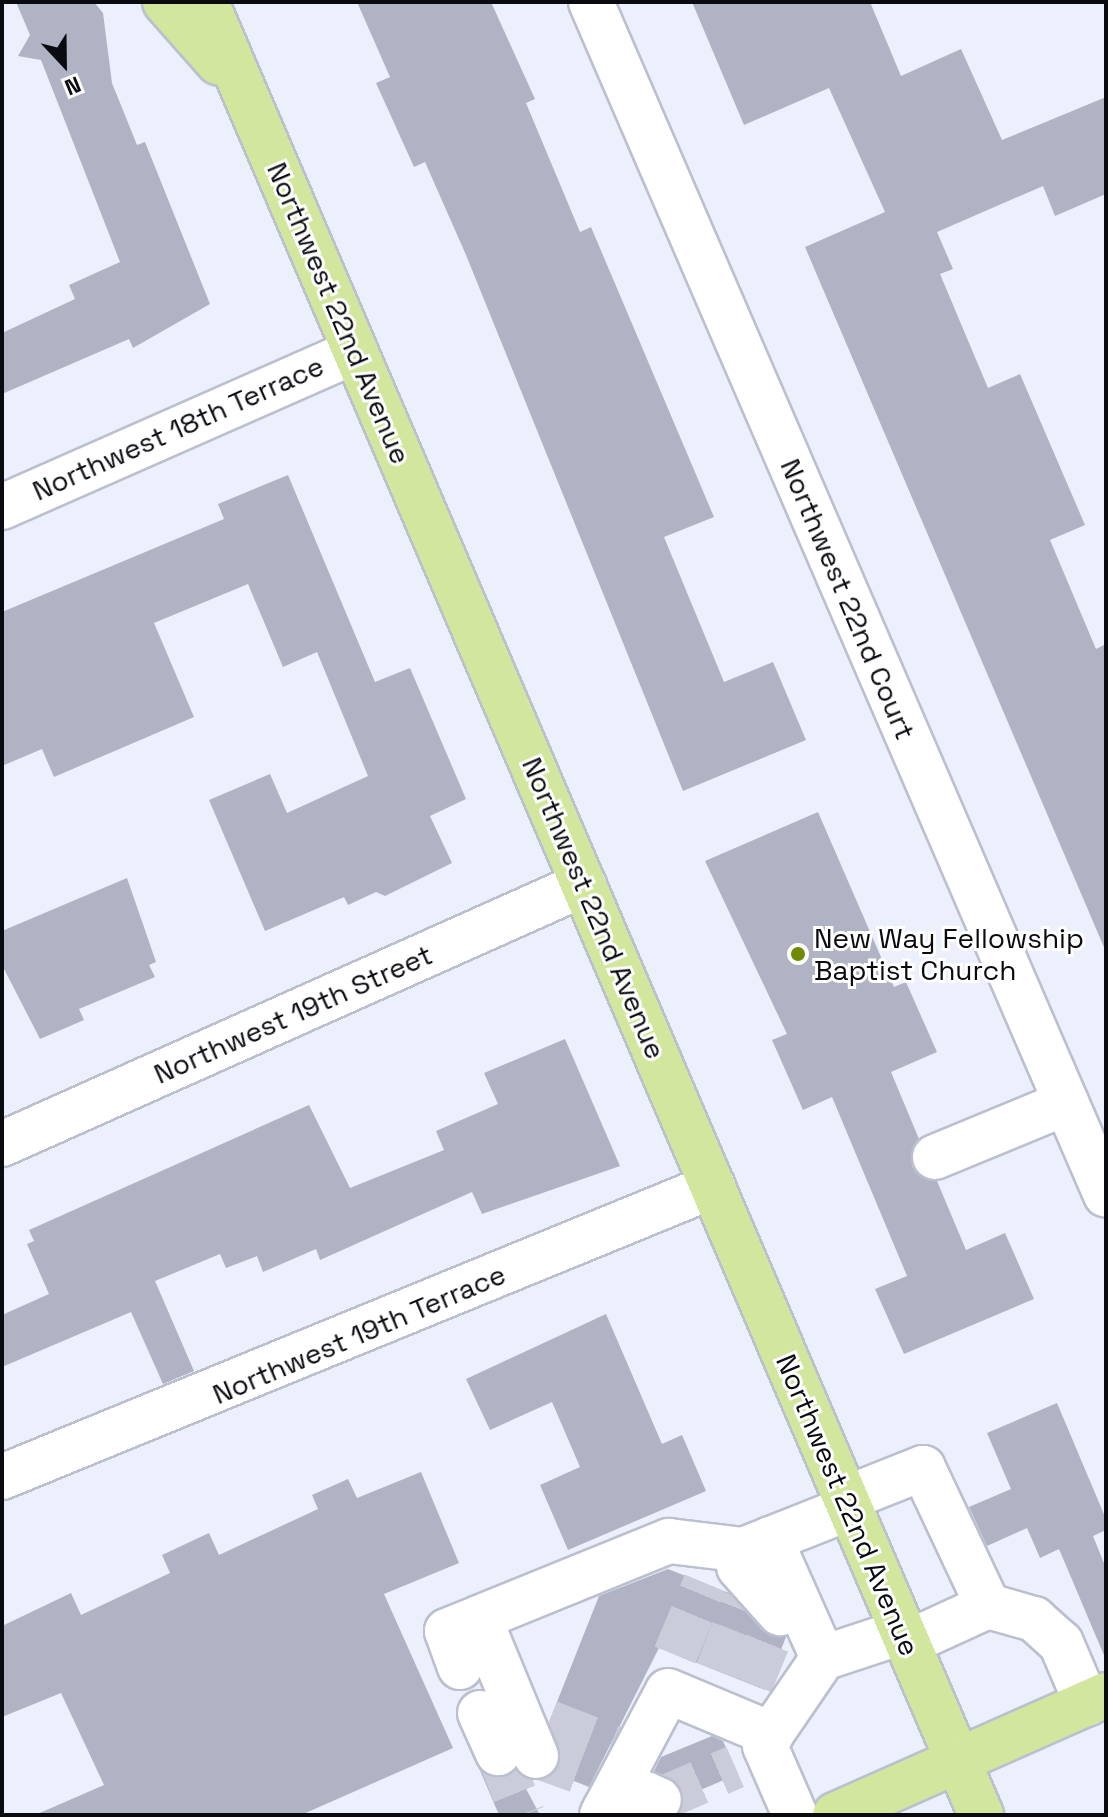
<!DOCTYPE html>
<html>
<head>
<meta charset="utf-8">
<style>
	body { margin:0 }
	#map { position:relative; width:1108px; height:1817px; overflow:hidden; background:#eceffc; font-family:"Space Grotesk",sans-serif }
	div>[style] { position:absolute }
	[style*='--x'] { left:calc(var(--x)*1px); top:calc(var(--y)*1px); width:calc(var(--w)*1px); rotate:calc(var(--a)*1deg) }
	.building>* { inset:0; background:#b0b3c3 }
	.minor-tunnel>* { height:44px; margin-top:-22px; transform-origin:0; background:repeating-linear-gradient(90deg,#cacdd9 0 44px,transparent 0 66px) }
	.roads { filter:drop-shadow(2px 0 #bbbfce) drop-shadow(-2px 0 #bbbfce) drop-shadow(0 2px #bbbfce) drop-shadow(0 -2px #bbbfce) }
	.minor>* { height:44px; margin:-22px; padding:0 22px; transform-origin:22px; border-radius:22px; background:#fff }
	.major>* { height:44px; margin:-22px; padding:0 22px; transform-origin:22px; border-radius:22px; background:#d2e69e }
	.dots>* { width:22px; height:22px; translate:-50% -50%; box-sizing:border-box; border:4px solid #fff; border-radius:50% }
	span { translate:-50% -50%; white-space:nowrap; text-align:center; line-height:1.15; -webkit-text-stroke:6px #fff; paint-order:stroke }
	.street-label { font-size:28px; color:#0a0b10 }
	.poi-label { font-size:28px; color:#0a0b10 }
	.left { translate:0 -50%; text-align:left }
	.frame { position:absolute; inset:0; border:4px solid #0a0b10; pointer-events:none }
	.north { position:absolute; left:24px; top:24px; width:80px; height:80px; -webkit-text-stroke:6px #fff; paint-order:stroke; rotate:158deg; font-size:22px; font-weight:700; line-height:32px; text-align:center; color:#0a0b10 }
	.north::after { content:''; display:block; margin:auto; width:28px; height:36px; background:#0a0b10; clip-path:polygon(50% 0,100% 100%,50% 72%,0 100%) }
</style>
</head>
<body>
<div id="map">
	<div class="building">
		<i style="clip-path:polygon(16px 2px,94px 2px,103px 13px,112px 83px,137px 145px,145px 142px,210px 304px,133px 348px,129px 339px,2px 394px,2px 333px,75px 299px,69px 285px,120px 262px,41px 60px,18px 56px,30px 35px)"></i>
		<i style="clip-path:polygon(357px 2px,491px 2px,535px 99px,526px 103px,580px 232px,591px 227px,714px 517px,664px 537px,724px 682px,773px 662px,806px 740px,683px 791px,466px 255px,425px 162px,414px 167px,376px 83px,390px 77px)"></i>
		<i style="clip-path:polygon(692px 2px,870px 2px,901px 76px,961px 49px,1002px 140px,1106px 97px,1106px 194px,1055px 216px,1043px 186px,937px 232px,953px 269px,940px 274px,988px 388px,1020px 374px,1085px 525px,1050px 540px,1096px 649px,1106px 644px,1106px 952px,805px 247px,885px 212px,829px 88px,744px 125px)"></i>
		<i style="clip-path:polygon(288px 475px,375px 682px,410px 668px,466px 799px,430px 816px,452px 863px,385px 896px,376px 892px,348px 905px,344px 897px,265px 931px,209px 800px,270px 774px,287px 813px,368px 776px,317px 652px,283px 667px,248px 584px,154px 623px,194px 717px,54px 777px,42px 749px,2px 766px,2px 612px,224px 519px,218px 504px)"></i>
		<i style="clip-path:polygon(818px 812px,894px 987px,906px 982px,937px 1052px,891px 1072px,919px 1139px,912px 1167px,937px 1181px,966px 1250px,1005px 1233px,1034px 1299px,904px 1354px,875px 1289px,907px 1276px,832px 1097px,803px 1110px,772px 1040px,787px 1034px,705px 861px)"></i>
		<i style="clip-path:polygon(127px 878px,156px 962px,149px 965px,155px 977px,79px 1009px,84px 1020px,40px 1039px,2px 965px,2px 931px)"></i>
		<i style="clip-path:polygon(565px 1039px,620px 1166px,482px 1214px,472px 1192px,320px 1260px,316px 1249px,263px 1272px,257px 1256px,226px 1268px,220px 1254px,155px 1281px,194px 1371px,163px 1384px,131px 1312px,2px 1367px,2px 1315px,49px 1294px,27px 1244px,34px 1241px,29px 1230px,309px 1105px,350px 1188px,444px 1150px,436px 1131px,498px 1104px,484px 1073px)"></i>
		<i style="clip-path:polygon(606px 1314px,662px 1444px,682px 1435px,706px 1491px,568px 1550px,540px 1485px,580px 1467px,552px 1402px,490px 1430px,466px 1379px)"></i>
		<i style="clip-path:polygon(1057px 1403px,1106px 1519px,1106px 1530px,1093px 1536px,1106px 1568px,1106px 1660px,1059px 1549px,1040px 1558px,1027px 1528px,987px 1546px,969px 1507px,1011px 1489px,987px 1433px)"></i>
		<i style="clip-path:polygon(421px 1472px,459px 1563px,384px 1594px,453px 1748px,301px 1815px,35px 1815px,104px 1785px,61px 1693px,2px 1717px,2px 1626px,71px 1593px,81px 1615px,170px 1573px,162px 1555px,209px 1533px,219px 1555px,318px 1509px,312px 1495px,348px 1479px,357px 1498px)"></i>
		<i style="clip-path:polygon(668px 1569px,729px 1593px,762px 1630px,786px 1637px,765px 1690px,659px 1648px,589px 1787px,554px 1773px,561px 1758px,549px 1722px,599px 1596px)"></i>
		<i style="clip-path:polygon(712px 1736px,723px 1741px,738px 1774px,684px 1797px,678px 1784px,654px 1771px,661px 1757px)"></i>
		<i style="clip-path:polygon(479px 1768px,496px 1778px,516px 1770px,540px 1815px,499px 1815px)"></i>
	</div>
	<div class="minor-tunnel">
		<i style="--x:675;--y:1655;--w:78;--a:-67.4"></i>
		<i style="--x:717;--y:1671;--w:76;--a:-68.5"></i>
		<i style="--x:751;--y:1684;--w:77;--a:-67.8"></i>
		<i style="--x:549;--y:1722;--w:74;--a:21.4"></i>
		<i style="--x:498;--y:1753;--w:67;--a:68"></i>
		<i style="--x:536;--y:1756;--w:73;--a:19.9"></i>
		<i style="--x:659;--y:1800;--w:83;--a:-23.5"></i>
	</div>
	<div class="roads">
		<div class="minor">
			<i style="--x:591;--y:2;--w:1299;--a:66.65"></i>
			<i style="--x:2;--y:507;--w:386;--a:-23.8"></i>
			<i style="--x:2;--y:1144;--w:637;--a:-24.07"></i>
			<i style="--x:935;--y:1157;--w:142;--a:-22.4"></i>
			<i style="--x:2;--y:1477;--w:768;--a:-22.26"></i>
			<i style="--x:845;--y:1499;--w:84;--a:-21.7"></i>
			<i style="--x:923;--y:1468;--w:153;--a:64.8"></i>
			<i style="--x:770;--y:1539;--w:130;--a:66"></i>
			<i style="--x:739;--y:1567;--w:62;--a:48.3"></i>
			<i style="--x:907;--y:1643;--w:89;--a:-24.6"></i>
			<i style="--x:988;--y:1606;--w:48;--a:15.8"></i>
			<i style="--x:1034;--y:1619;--w:36;--a:42"></i>
			<i style="--x:1061;--y:1643;--w:66;--a:66.9"></i>
			<i style="--x:460;--y:1667;--w:38;--a:-110"></i>
			<i style="--x:447;--y:1631;--w:35;--a:-22"></i>
			<i style="--x:480;--y:1713;--w:44;--a:65.8"></i>
			<i style="--x:536;--y:1756;--w:149;--a:-112.4"></i>
			<i style="--x:479;--y:1618;--w:205;--a:-22.1"></i>
			<i style="--x:669;--y:1541;--w:75;--a:6.9"></i>
			<i style="--x:743;--y:1550;--w:114;--a:-21.6"></i>
			<i style="--x:605;--y:1809;--w:43;--a:-20.6"></i>
			<i style="--x:645;--y:1794;--w:15;--a:23"></i>
			<i style="--x:602;--y:1815;--w:140;--a:-62"></i>
			<i style="--x:668;--y:1691;--w:112;--a:22.7"></i>
			<i style="--x:795;--y:1815;--w:75;--a:-113.5"></i>
			<i style="--x:765;--y:1746;--w:13;--a:-63"></i>
			<i style="--x:771;--y:1734;--w:92;--a:-55.6"></i>
			<i style="--x:823;--y:1658;--w:83;--a:-18.2"></i>
		</div>
		<div class="major">
			<i style="--x:165;--y:2;--w:81;--a:48.5"></i>
			<i style="--x:206;--y:2;--w:1972;--a:66.85"></i>
			<i style="--x:835;--y:1815;--w:296;--a:-23.9"></i>
		</div>
	</div>
	<div class="dots">
		<i style="left:798px;top:954px;background:#6f8b03"></i>
	</div>
	<div class="street-label">
		<span style="left:339px;top:313px;rotate:67deg">Northwest 22nd Avenue</span>
		<span style="left:178px;top:428px;rotate:-24deg">Northwest 18th Terrace</span>
		<span style="left:848px;top:599px;rotate:67deg">Northwest 22nd Court</span>
		<span style="left:594px;top:908px;rotate:67deg">Northwest 22nd Avenue</span>
		<span style="left:293px;top:1014px;rotate:-24deg">Northwest 19th Street</span>
		<span style="left:359px;top:1334px;rotate:-23deg">Northwest 19th Terrace</span>
		<span style="left:848px;top:1505px;rotate:67deg">Northwest 22nd Avenue</span>
	</div>
	<div class="poi-label">
		<span class="left" style="left:814px;top:954px">New Way Fellowship<br>Baptist Church</span>
	</div>
	<div class="frame"></div>
	<div class="north">N</div>
</div>
</body>
</html>
